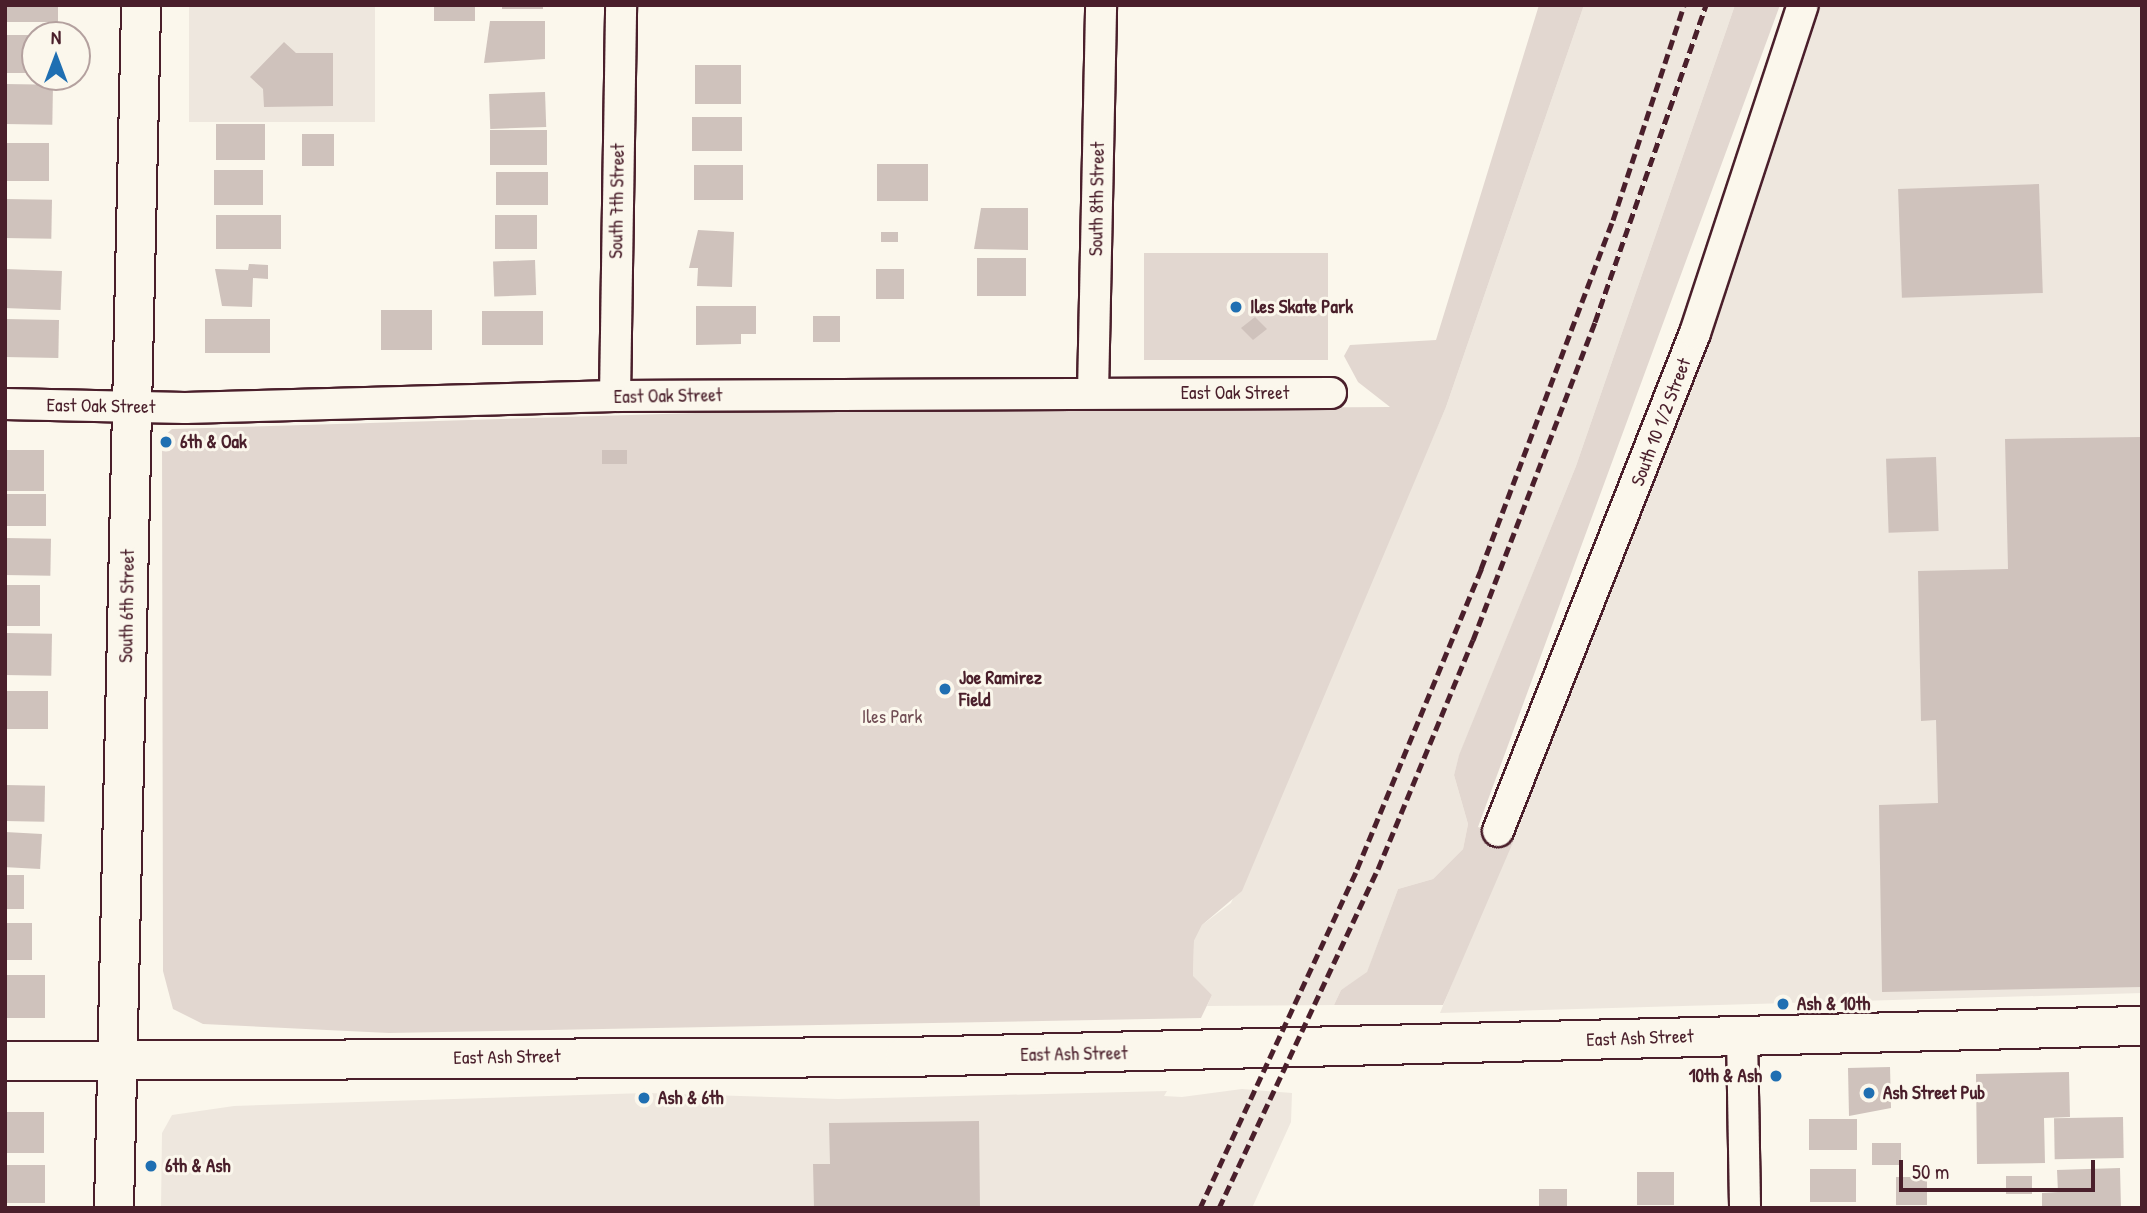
<!DOCTYPE html>
<html>
<head>
<meta charset="utf-8">
<style>
	body { margin:0 }
	#map { position:relative; width:2147px; height:1213px; overflow:hidden; background:#fbf7ec; font-family:"Patrick Hand",sans-serif }
	div>[style] { position:absolute }
	[style*='--x'] { left:calc(var(--x)*1px); top:calc(var(--y)*1px); width:calc(var(--w)*1px); rotate:calc(var(--a)*1deg) }
	.built>* { inset:0; background:#eee7de; transform-origin:0 0 }
	.green>* { inset:0; background:#e2d7d0; transform-origin:0 0 }
	.building>* { inset:0; background:#cfc2bc; transform-origin:0 0 }
	.roads { filter:drop-shadow(2px 0 #4a1f2b) drop-shadow(-2px 0 #4a1f2b) drop-shadow(0 2px #4a1f2b) drop-shadow(0 -2px #4a1f2b) }
	.street>* { height:30px; margin:-15px; padding:0 15px; transform-origin:15px; border-radius:15px; background:#fbf7ec }
	.secondary>* { height:38px; margin:-19px; padding:0 19px; transform-origin:19px; border-radius:19px; background:#fbf7ec }
	.primary>* { height:38px; margin:-19px; padding:0 19px; transform-origin:19px; border-radius:19px; background:#fbf7ec }
	.rail>* { height:5px; margin-top:-2.5px; transform-origin:0; background:repeating-linear-gradient(90deg,#4a1f2b 0 10px,transparent 0 15px) }
	.dots>* { width:19px; height:19px; translate:-50% -50%; box-sizing:border-box; border:4px solid #fbf7ec; border-radius:50% }
	span { translate:-50% -50%; white-space:nowrap; text-align:center; line-height:1.15; -webkit-text-stroke:6px #fbf7ec; paint-order:stroke }
	.street-label { font-size:19px; color:#4a1f2b }
	.poi-label { font-size:19px; color:#4a1f2b; font-weight:700 }
	.left { translate:0 -50%; text-align:left }
	.right { translate:-100% -50%; text-align:right }
	.park-label { font-size:19px; color:#704d54 }
	.frame { position:absolute; inset:0; border:7px solid #4a1f2b; pointer-events:none }
	.north { position:absolute; left:21px; top:21px; width:70px; height:70px; box-sizing:border-box; background:#fbf7ec; border:2px solid #b4a19f; border-radius:50%; rotate:0deg; font-size:19px; font-weight:700; line-height:28px; text-align:center; color:#4a1f2b }
	.north::after { content:''; display:block; margin:auto; width:24px; height:32px; background:#1f6fb2; clip-path:polygon(50% 0,100% 100%,50% 72%,0 100%) }
	.scale { position:absolute; left:1899px; top:1160px; width:196px; height:32px; box-sizing:border-box; border:4px solid #4a1f2b; border-top:0; padding-left:9px; font-size:21px; line-height:24px; white-space:nowrap; color:#4a1f2b; -webkit-text-stroke:5px #fbf7ec; paint-order:stroke }
</style>
</head>
<body>
<div id="map">
	<div class="built">
		<i style="left:189px;top:5px;width:186px;height:117px"></i>
		<i style="clip-path:polygon(1584px 5px,1735px 5px,1576px 466px,1459px 756px,1454px 775px,1468px 824px,1463px 849px,1433px 879px,1398px 889px,1367px 973px,1341px 990px,1334px 1005px,1207px 1006px,1212px 995px,1193px 977px,1194px 941px,1202px 925px,1231px 903px,1446px 407px)"></i>
		<i style="clip-path:polygon(1817px 5px,2142px 5px,2142px 993px,1440px 1013px,1603px 612px)"></i>
		<i style="clip-path:polygon(1242px 1089px,1292px 1093px,1291px 1122px,1252px 1208px,161px 1208px,162px 1133px,172px 1115px,234px 1106px,646px 1093px,838px 1099px,1167px 1091px,1164px 1096px,1182px 1097px)"></i>
	</div>
	<div class="green">
		<i style="clip-path:polygon(1539px 5px,1584px 5px,1446px 407px,1242px 891px,1202px 925px,1194px 941px,1193px 976px,1212px 995px,1201px 1018px,389px 1033px,203px 1024px,173px 1009px,163px 971px,162px 438px,172px 429px,761px 411px,1390px 407px,1358px 382px,1344px 356px,1350px 345px,1436px 340px)"></i>
		<i style="clip-path:polygon(1735px 5px,1780px 5px,1478px 827px,1514px 840px,1443px 1005px,1334px 1005px,1341px 990px,1367px 972px,1398px 889px,1433px 879px,1463px 849px,1468px 824px,1454px 775px,1459px 755px,1576px 466px)"></i>
		<i style="left:1144px;top:253px;width:184px;height:107px"></i>
	</div>
	<div class="building">
		<i style="left:5px;top:5px;width:53px;height:17px"></i>
		<i style="left:434px;top:5px;width:41px;height:16px"></i>
		<i style="left:502px;top:5px;width:41px;height:4px"></i>
		<i style="clip-path:polygon(490px 21px,545px 21px,545px 59px,484px 63px)"></i>
		<i style="left:5px;top:35px;width:30px;height:38px"></i>
		<i style="clip-path:polygon(284px 42px,296px 53px,333px 53px,333px 106px,264px 107px,263px 89px,250px 77px)"></i>
		<i style="left:695px;top:65px;width:46px;height:39px"></i>
		<i style="left:5px;top:84px;width:48px;height:40px;rotate:1deg"></i>
		<i style="left:545px;top:92px;width:35px;height:56px;rotate:88deg"></i>
		<i style="left:742px;top:117px;width:34px;height:50px;rotate:90deg"></i>
		<i style="left:216px;top:124px;width:49px;height:36px"></i>
		<i style="left:490px;top:130px;width:57px;height:35px"></i>
		<i style="left:302px;top:134px;width:32px;height:32px"></i>
		<i style="left:5px;top:143px;width:44px;height:38px"></i>
		<i style="left:877px;top:164px;width:51px;height:37px"></i>
		<i style="left:694px;top:165px;width:49px;height:35px"></i>
		<i style="left:214px;top:170px;width:49px;height:35px"></i>
		<i style="left:496px;top:172px;width:52px;height:33px"></i>
		<i style="left:2039px;top:184px;width:109px;height:141px;rotate:88deg"></i>
		<i style="left:5px;top:199px;width:47px;height:39px;rotate:1deg"></i>
		<i style="clip-path:polygon(981px 208px,1028px 208px,1028px 250px,974px 249px)"></i>
		<i style="left:281px;top:215px;width:34px;height:65px;rotate:90deg"></i>
		<i style="left:537px;top:215px;width:34px;height:42px;rotate:90deg"></i>
		<i style="clip-path:polygon(698px 230px,734px 232px,732px 287px,697px 286px,698px 268px,689px 268px)"></i>
		<i style="left:881px;top:232px;width:17px;height:10px"></i>
		<i style="left:977px;top:258px;width:49px;height:38px"></i>
		<i style="left:535px;top:260px;width:35px;height:42px;rotate:88deg"></i>
		<i style="clip-path:polygon(249px 264px,268px 265px,268px 279px,253px 278px,252px 307px,222px 306px,215px 269px,248px 270px)"></i>
		<i style="left:5px;top:269px;width:57px;height:39px;rotate:2deg"></i>
		<i style="left:876px;top:269px;width:28px;height:30px"></i>
		<i style="clip-path:polygon(696px 306px,756px 306px,756px 334px,741px 334px,741px 344px,696px 345px)"></i>
		<i style="left:381px;top:310px;width:51px;height:40px"></i>
		<i style="left:482px;top:311px;width:61px;height:34px"></i>
		<i style="left:813px;top:316px;width:27px;height:26px"></i>
		<i style="clip-path:polygon(1255px 317px,1267px 329px,1253px 340px,1241px 328px)"></i>
		<i style="left:5px;top:319px;width:54px;height:38px;rotate:1deg"></i>
		<i style="left:205px;top:319px;width:65px;height:34px"></i>
		<i style="clip-path:polygon(2142px 437px,2142px 987px,1882px 992px,1879px 805px,1938px 803px,1936px 720px,1921px 721px,1918px 571px,2008px 569px,2005px 439px)"></i>
		<i style="left:5px;top:450px;width:39px;height:41px"></i>
		<i style="left:602px;top:450px;width:25px;height:14px"></i>
		<i style="left:1936px;top:457px;width:74px;height:50px;rotate:88deg"></i>
		<i style="left:5px;top:494px;width:41px;height:32px"></i>
		<i style="left:5px;top:538px;width:46px;height:37px;rotate:1deg"></i>
		<i style="left:5px;top:585px;width:35px;height:41px"></i>
		<i style="left:5px;top:633px;width:47px;height:42px;rotate:1deg"></i>
		<i style="left:5px;top:691px;width:43px;height:38px"></i>
		<i style="left:5px;top:785px;width:40px;height:36px;rotate:1deg"></i>
		<i style="left:5px;top:832px;width:37px;height:35px;rotate:3deg"></i>
		<i style="left:5px;top:875px;width:19px;height:34px"></i>
		<i style="left:5px;top:923px;width:27px;height:37px"></i>
		<i style="left:5px;top:975px;width:40px;height:43px"></i>
		<i style="clip-path:polygon(1890px 1067px,1891px 1108px,1849px 1116px,1848px 1068px)"></i>
		<i style="clip-path:polygon(2069px 1072px,2070px 1117px,2044px 1118px,2045px 1163px,1977px 1164px,1976px 1074px)"></i>
		<i style="left:5px;top:1112px;width:39px;height:41px"></i>
		<i style="left:2123px;top:1117px;width:41px;height:69px;rotate:89deg"></i>
		<i style="left:1857px;top:1119px;width:31px;height:48px;rotate:90deg"></i>
		<i style="clip-path:polygon(979px 1121px,980px 1208px,814px 1208px,813px 1164px,830px 1164px,829px 1123px)"></i>
		<i style="left:1901px;top:1143px;width:22px;height:29px;rotate:90deg"></i>
		<i style="left:5px;top:1165px;width:40px;height:38px"></i>
		<i style="clip-path:polygon(2120px 1168px,2121px 1208px,2042px 1208px,2042px 1193px,2058px 1192px,2057px 1170px)"></i>
		<i style="left:1810px;top:1169px;width:46px;height:33px"></i>
		<i style="left:1637px;top:1172px;width:37px;height:33px"></i>
		<i style="left:2032px;top:1176px;width:18px;height:26px;rotate:90deg"></i>
		<i style="left:1896px;top:1177px;width:31px;height:28px"></i>
		<i style="left:1539px;top:1189px;width:28px;height:19px"></i>
	</div>
	<div class="roads">
		<div class="street">
			<i style="--x:1093;--y:393;--w:388;--a:-88.8"></i>
			<i style="--x:615;--y:396;--w:391;--a:-89.1"></i>
			<i style="--x:5;--y:404;--w:180;--a:1.3"></i>
			<i style="--x:185;--y:408;--w:430;--a:-1.6"></i>
			<i style="--x:615;--y:396;--w:716;--a:-0.24"></i>
			<i style="--x:1498;--y:831;--w:536;--a:-68.42"></i>
			<i style="--x:1695;--y:333;--w:345;--a:-71.8"></i>
			<i style="--x:1742;--y:1034;--w:174;--a:89"></i>
		</div>
		<div class="secondary">
			<i style="--x:5;--y:1061;--w:900;--a:-0.25"></i>
			<i style="--x:905;--y:1057;--w:1237;--a:-1.44"></i>
		</div>
		<div class="primary">
			<i style="--x:114;--y:1208;--w:1203;--a:-88.71"></i>
		</div>
	</div>
	<div class="rail">
		<i style="--x:1200;--y:1208;--w:374;--a:-65.1"></i>
		<i style="--x:1357;--y:869;--w:325;--a:-67.5"></i>
		<i style="--x:1481;--y:569;--w:373;--a:-69.3"></i>
		<i style="--x:1613;--y:220;--w:226;--a:-71.7"></i>
		<i style="--x:1219;--y:1208;--w:374;--a:-64.9"></i>
		<i style="--x:1378;--y:869;--w:248;--a:-67.5"></i>
		<i style="--x:1473;--y:640;--w:341;--a:-69"></i>
		<i style="--x:1595;--y:322;--w:336;--a:-70.7"></i>
	</div>
	<div class="dots">
		<i style="left:1236px;top:307px;background:#1f6fb2"></i>
		<i style="left:166px;top:442px;background:#1f6fb2"></i>
		<i style="left:945px;top:689px;background:#1f6fb2"></i>
		<i style="left:1783px;top:1004px;background:#1f6fb2"></i>
		<i style="left:1776px;top:1076px;background:#1f6fb2"></i>
		<i style="left:1869px;top:1093px;background:#1f6fb2"></i>
		<i style="left:644px;top:1098px;background:#1f6fb2"></i>
		<i style="left:151px;top:1166px;background:#1f6fb2"></i>
	</div>
	<div class="street-label">
		<span style="left:1097px;top:199px;rotate:-89deg">South 8th Street</span>
		<span style="left:617px;top:201px;rotate:-89deg">South 7th Street</span>
		<span style="left:1235px;top:393px">East Oak Street</span>
		<span style="left:668px;top:396px;rotate:-1deg">East Oak Street</span>
		<span style="left:101px;top:406px;rotate:1deg">East Oak Street</span>
		<span style="left:1661px;top:422px;rotate:-69deg">South 10 1/2 Street</span>
		<span style="left:127px;top:606px;rotate:-89deg">South 6th Street</span>
		<span style="left:1640px;top:1038px;rotate:-2deg">East Ash Street</span>
		<span style="left:1074px;top:1054px;rotate:-1deg">East Ash Street</span>
		<span style="left:507px;top:1057px;rotate:-1deg">East Ash Street</span>
	</div>
	<div class="poi-label">
		<span class="left" style="left:1250px;top:307px">Iles Skate Park</span>
		<span class="left" style="left:180px;top:442px">6th &amp; Oak</span>
		<span class="left" style="left:959px;top:689px">Joe Ramirez<br>Field</span>
		<span class="left" style="left:1797px;top:1004px">Ash &amp; 10th</span>
		<span class="right" style="left:1762px;top:1076px">10th &amp; Ash</span>
		<span class="left" style="left:1883px;top:1093px">Ash Street Pub</span>
		<span class="left" style="left:658px;top:1098px">Ash &amp; 6th</span>
		<span class="left" style="left:165px;top:1166px">6th &amp; Ash</span>
	</div>
	<div class="park-label">
		<span style="left:892px;top:717px">Iles Park</span>
	</div>
	<div class="frame"></div>
	<div class="north">N</div>
	<div class="scale">50 m</div>
</div>
</body>
</html>
